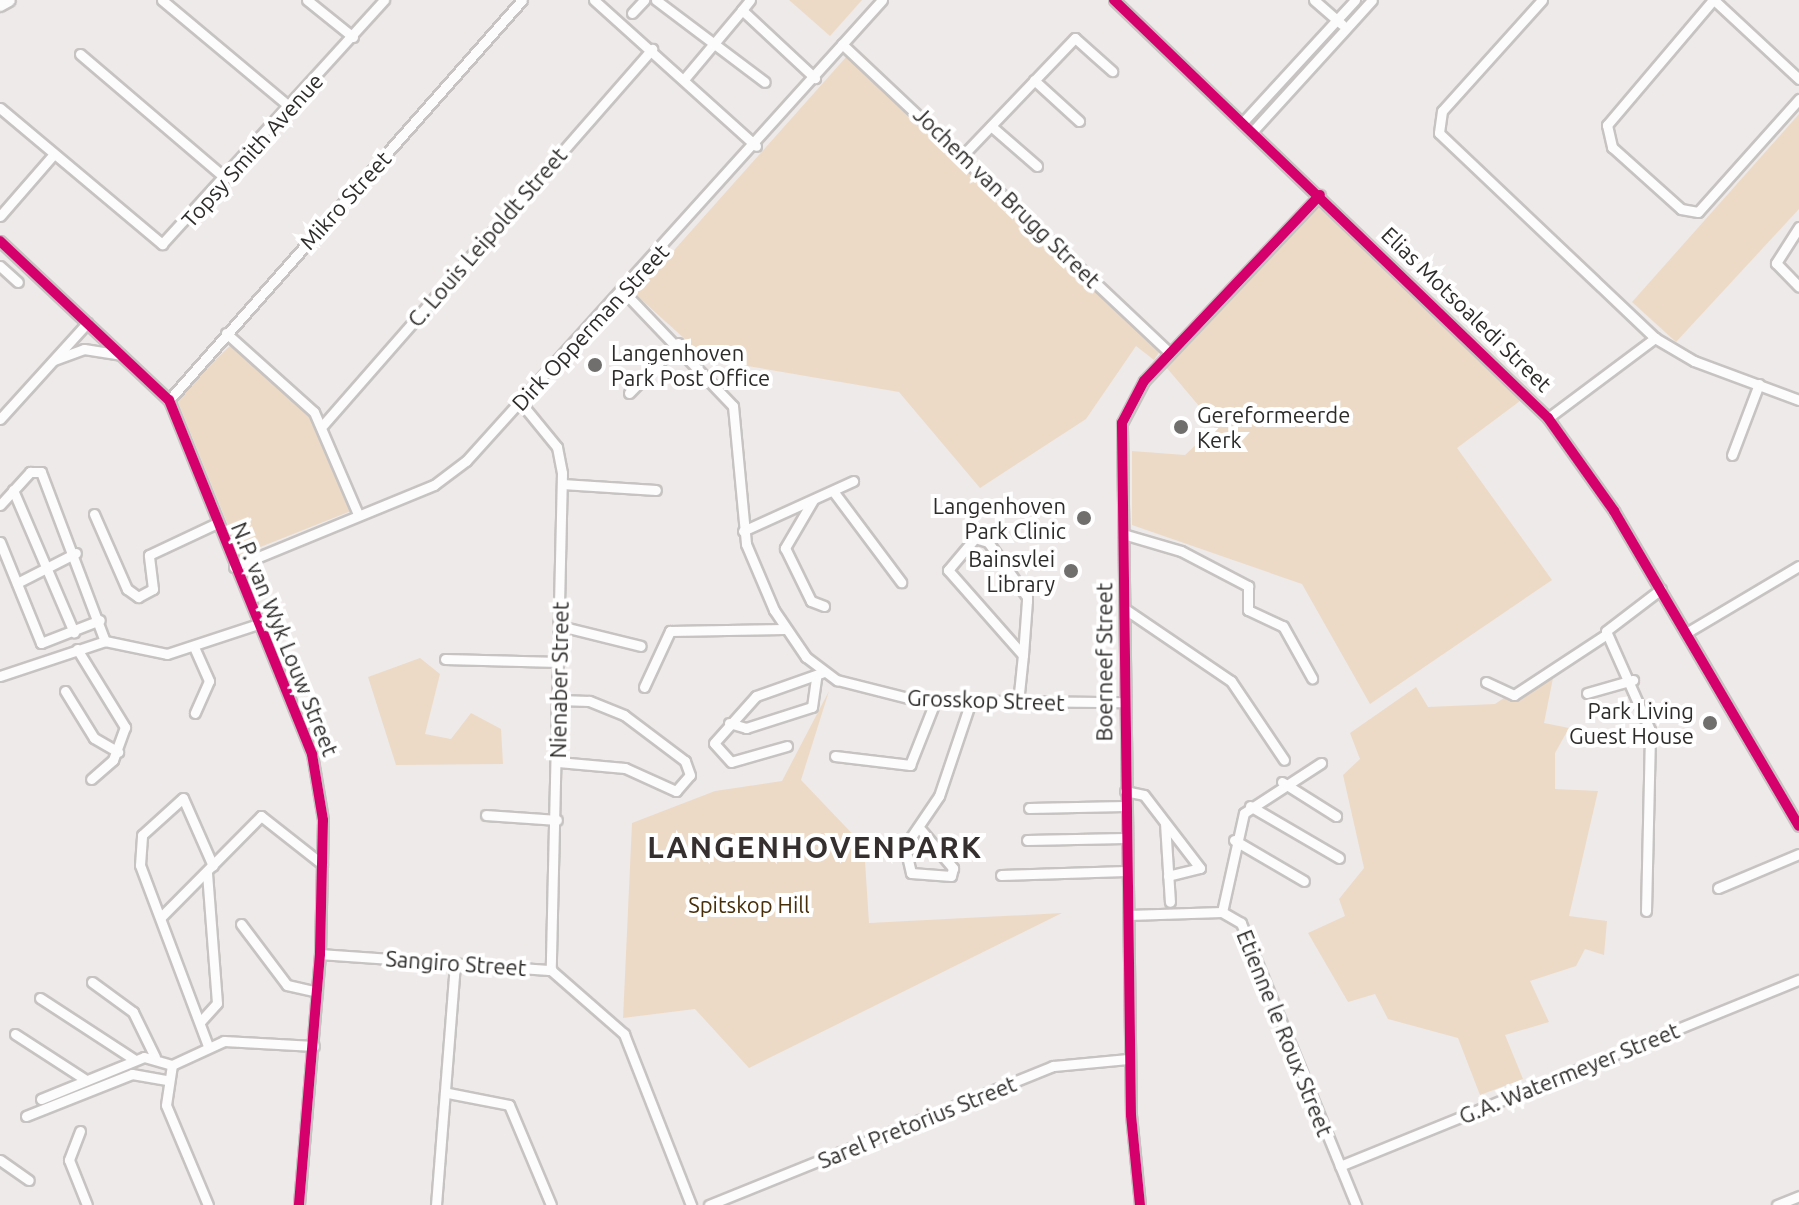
<!DOCTYPE html>
<html>
<head>
<meta charset="utf-8">
<style>
	body { margin:0 }
	#map { position:relative; width:1799px; height:1205px; overflow:hidden; background:#eeeae9; font-family:Ubuntu,sans-serif }
	div>[style] { position:absolute }
	[style*='--x'] { left:calc(var(--x)*1px); top:calc(var(--y)*1px); width:calc(var(--w)*1px); rotate:calc(var(--a)*1deg) }
	.green>* { inset:0; background:#ecdac6 }
	.roads { filter:drop-shadow(2px 0 #c6c3c2) drop-shadow(-2px 0 #c6c3c2) drop-shadow(0 2px #c6c3c2) drop-shadow(0 -2px #c6c3c2) }
	.minor>* { height:9px; margin:-4.5px; padding:0 4.5px; transform-origin:4.5px; border-radius:4.5px; background:#fcfcfc }
	.highway>* { height:12px; margin:-6px; padding:0 6px; transform-origin:6px; border-radius:6px; background:#fcfcfc }
	.cycleway>* { height:10px; margin:-5px; padding:0 5px; transform-origin:5px; border-radius:5px; background:#d6006c }
	.dots>* { width:22px; height:22px; translate:-50% -50%; box-sizing:border-box; border:4px solid #fff; border-radius:50% }
	span { translate:-50% -50%; white-space:nowrap; text-align:center; line-height:1.15; -webkit-text-stroke:8px #fff; paint-order:stroke }
	.street-label { font-size:22px; color:#2e2c2b }
	.poi-label { font-size:22px; color:#2e2c2b }
	.left { translate:0 -50%; text-align:left }
	.right { translate:-100% -50%; text-align:right }
	.park-label { font-size:22px; color:#472d08 }
	.district-label { font-size:30px; color:#35302f; font-weight:700; letter-spacing:2px }
</style>
</head>
<body>
<div id="map">
	<div class="green">
		<i style="clip-path:polygon(789px 0,862px 0,830px 36px)"></i>
		<i style="clip-path:polygon(847px 56px,1160px 351px,1154px 360px,1136px 346px,1086px 419px,980px 488px,899px 392px,707px 359px,635px 294px)"></i>
		<i style="clip-path:polygon(1799px 114px,1799px 209px,1676px 342px,1632px 302px)"></i>
		<i style="clip-path:polygon(1318px 205px,1524px 398px,1457px 448px,1552px 580px,1370px 704px,1302px 584px,1132px 525px,1132px 451px,1185px 455px,1216px 426px,1166px 367px)"></i>
		<i style="clip-path:polygon(232px 344px,308px 412px,351px 511px,240px 555px,176px 397px)"></i>
		<i style="clip-path:polygon(420px 658px,440px 674px,425px 734px,451px 739px,471px 713px,501px 729px,503px 764px,396px 765px,368px 677px)"></i>
		<i style="clip-path:polygon(1556px 663px,1544px 723px,1569px 728px,1555px 753px,1555px 789px,1598px 791px,1569px 916px,1607px 921px,1604px 955px,1585px 949px,1576px 966px,1530px 981px,1549px 1022px,1505px 1035px,1523px 1079px,1480px 1095px,1458px 1038px,1388px 1019px,1375px 994px,1348px 1002px,1308px 933px,1345px 916px,1339px 899px,1364px 868px,1343px 775px,1360px 759px,1350px 733px,1416px 687px,1428px 707px,1495px 704px)"></i>
		<i style="clip-path:polygon(829px 691px,801px 780px,864px 846px,869px 923px,1062px 913px,749px 1068px,695px 1009px,623px 1018px,632px 823px,715px 791px,782px 781px)"></i>
	</div>
	<div class="roads">
		<div class="minor">
			<i style="--x:162;--y:0;--w:167;--a:39.9"></i>
			<i style="--x:307;--y:0;--w:59;--a:38.8"></i>
			<i style="--x:594;--y:0;--w:218;--a:42"></i>
			<i style="--x:656;--y:0;--w:136;--a:37"></i>
			<i style="--x:750;--y:0;--w:13;--a:129"></i>
			<i style="--x:742;--y:10;--w:100;--a:43"></i>
			<i style="--x:1114;--y:0;--w:603;--a:43.92"></i>
			<i style="--x:1548;--y:418;--w:114;--a:54.6"></i>
			<i style="--x:1614;--y:511;--w:365;--a:59.6"></i>
			<i style="--x:1314;--y:0;--w:37;--a:41"></i>
			<i style="--x:1542;--y:0;--w:149;--a:132"></i>
			<i style="--x:1442;--y:111;--w:22;--a:98"></i>
			<i style="--x:1439;--y:133;--w:298;--a:43.5"></i>
			<i style="--x:1655;--y:338;--w:45;--a:30.5"></i>
			<i style="--x:1694;--y:361;--w:112;--a:20.4"></i>
			<i style="--x:1713;--y:0;--w:164;--a:130.3"></i>
			<i style="--x:1607;--y:125;--w:23;--a:77"></i>
			<i style="--x:1612;--y:147;--w:93;--a:41.9"></i>
			<i style="--x:1681;--y:209;--w:17;--a:10"></i>
			<i style="--x:1698;--y:212;--w:152;--a:-48.2"></i>
			<i style="--x:1714;--y:0;--w:116;--a:42.9"></i>
			<i style="--x:632;--y:13;--w:18;--a:-47"></i>
			<i style="--x:842;--y:44;--w:449;--a:43.3"></i>
			<i style="--x:80;--y:54;--w:191;--a:40.5"></i>
			<i style="--x:685;--y:78;--w:89;--a:-50"></i>
			<i style="--x:1034;--y:80;--w:61;--a:42.3"></i>
			<i style="--x:0;--y:108;--w:212;--a:40"></i>
			<i style="--x:162;--y:244;--w:330;--a:-47.7"></i>
			<i style="--x:1242;--y:123;--w:167;--a:-47.4"></i>
			<i style="--x:991;--y:126;--w:61;--a:41"></i>
			<i style="--x:1252;--y:132;--w:178;--a:-47.7"></i>
			<i style="--x:963;--y:155;--w:162;--a:-46.3"></i>
			<i style="--x:1075;--y:38;--w:50;--a:41.7"></i>
			<i style="--x:0;--y:216;--w:81;--a:-49"></i>
			<i style="--x:1799;--y:227;--w:43;--a:122.6"></i>
			<i style="--x:1776;--y:263;--w:33;--a:46"></i>
			<i style="--x:0;--y:241;--w:232;--a:43.3"></i>
			<i style="--x:169;--y:400;--w:382;--a:68"></i>
			<i style="--x:312;--y:754;--w:67;--a:80.5"></i>
			<i style="--x:323;--y:820;--w:134;--a:91.3"></i>
			<i style="--x:320;--y:954;--w:252;--a:94.8"></i>
			<i style="--x:0;--y:266;--w:24;--a:42"></i>
			<i style="--x:623;--y:291;--w:159;--a:46.3"></i>
			<i style="--x:733;--y:406;--w:139;--a:84.6"></i>
			<i style="--x:746;--y:544;--w:72;--a:67"></i>
			<i style="--x:774;--y:610;--w:57;--a:55.8"></i>
			<i style="--x:806;--y:657;--w:39;--a:37"></i>
			<i style="--x:837;--y:680;--w:81;--a:14.2"></i>
			<i style="--x:916;--y:700;--w:208;--a:0.6"></i>
			<i style="--x:226;--y:333;--w:118;--a:41.9"></i>
			<i style="--x:314;--y:412;--w:111;--a:66.7"></i>
			<i style="--x:54;--y:360;--w:32;--a:-20"></i>
			<i style="--x:84;--y:349;--w:37;--a:9"></i>
			<i style="--x:629;--y:393;--w:70;--a:-45.6"></i>
			<i style="--x:169;--y:400;--w:533;--a:-48.57"></i>
			<i style="--x:521;--y:403;--w:57;--a:50.7"></i>
			<i style="--x:557;--y:447;--w:26;--a:79"></i>
			<i style="--x:562;--y:473;--w:497;--a:91.3"></i>
			<i style="--x:1548;--y:418;--w:134;--a:-36.8"></i>
			<i style="--x:0;--y:419;--w:130;--a:-47.8"></i>
			<i style="--x:323;--y:425;--w:500;--a:-48.8"></i>
			<i style="--x:1732;--y:455;--w:76;--a:-69.2"></i>
			<i style="--x:562;--y:484;--w:94;--a:3.7"></i>
			<i style="--x:13;--y:490;--w:155;--a:66.8"></i>
			<i style="--x:833;--y:491;--w:114;--a:53.2"></i>
			<i style="--x:813;--y:500;--w:56;--a:120.3"></i>
			<i style="--x:785;--y:548;--w:59;--a:63.9"></i>
			<i style="--x:811;--y:601;--w:14;--a:21"></i>
			<i style="--x:0;--y:505;--w:45;--a:-47.7"></i>
			<i style="--x:30;--y:472;--w:11;--a:0"></i>
			<i style="--x:41;--y:472;--w:181;--a:69.3"></i>
			<i style="--x:94;--y:514;--w:82;--a:66.3"></i>
			<i style="--x:127;--y:589;--w:14;--a:36"></i>
			<i style="--x:138;--y:597;--w:17;--a:-28"></i>
			<i style="--x:153;--y:589;--w:34;--a:-97"></i>
			<i style="--x:149;--y:555;--w:75;--a:-25.2"></i>
			<i style="--x:743;--y:531;--w:121;--a:-24.4"></i>
			<i style="--x:1123;--y:534;--w:60;--a:16.3"></i>
			<i style="--x:1181;--y:551;--w:76;--a:27.6"></i>
			<i style="--x:1248;--y:586;--w:24;--a:90"></i>
			<i style="--x:1248;--y:610;--w:38;--a:25"></i>
			<i style="--x:1283;--y:626;--w:60;--a:60.9"></i>
			<i style="--x:0;--y:542;--w:109;--a:67.9"></i>
			<i style="--x:41;--y:643;--w:63;--a:-21.3"></i>
			<i style="--x:234;--y:567;--w:216;--a:-22.3"></i>
			<i style="--x:434;--y:485;--w:40;--a:-37"></i>
			<i style="--x:466;--y:461;--w:621;--a:-47.94"></i>
			<i style="--x:17;--y:583;--w:66;--a:-27"></i>
			<i style="--x:1125;--y:609;--w:128;--a:34.2"></i>
			<i style="--x:1231;--y:681;--w:95;--a:56.1"></i>
			<i style="--x:560;--y:626;--w:83;--a:13.9"></i>
			<i style="--x:1686;--y:633;--w:131;--a:-30.7"></i>
			<i style="--x:194;--y:647;--w:37;--a:66"></i>
			<i style="--x:209;--y:681;--w:35;--a:114"></i>
			<i style="--x:77;--y:649;--w:92;--a:58.4"></i>
			<i style="--x:125;--y:727;--w:35;--a:110"></i>
			<i style="--x:113;--y:760;--w:29;--a:139"></i>
			<i style="--x:445;--y:659;--w:114;--a:1.5"></i>
			<i style="--x:0;--y:676;--w:111;--a:-18.4"></i>
			<i style="--x:105;--y:641;--w:63;--a:11.8"></i>
			<i style="--x:167;--y:654;--w:96;--a:-18.2"></i>
			<i style="--x:1486;--y:682;--w:31;--a:25"></i>
			<i style="--x:1514;--y:695;--w:111;--a:-33.3"></i>
			<i style="--x:644;--y:687;--w:62;--a:-65.1"></i>
			<i style="--x:670;--y:631;--w:114;--a:-1"></i>
			<i style="--x:65;--y:691;--w:55;--a:58.3"></i>
			<i style="--x:94;--y:738;--w:28;--a:30"></i>
			<i style="--x:1587;--y:693;--w:48;--a:-15.8"></i>
			<i style="--x:1018;--y:703;--w:48;--a:-84.1"></i>
			<i style="--x:1023;--y:655;--w:54;--a:-85.8"></i>
			<i style="--x:1027;--y:601;--w:4;--a:-90"></i>
			<i style="--x:1027;--y:597;--w:67;--a:-125.3"></i>
			<i style="--x:988;--y:542;--w:14;--a:-163"></i>
			<i style="--x:975;--y:538;--w:42;--a:130.2"></i>
			<i style="--x:948;--y:570;--w:113;--a:48.6"></i>
			<i style="--x:729;--y:723;--w:18;--a:16"></i>
			<i style="--x:746;--y:728;--w:69;--a:-17.7"></i>
			<i style="--x:812;--y:707;--w:30;--a:-82"></i>
			<i style="--x:787;--y:746;--w:58;--a:164.1"></i>
			<i style="--x:731;--y:762;--w:25;--a:-132"></i>
			<i style="--x:714;--y:743;--w:63;--a:-48.2"></i>
			<i style="--x:756;--y:696;--w:72;--a:-19.4"></i>
			<i style="--x:835;--y:756;--w:76;--a:6.8"></i>
			<i style="--x:910;--y:765;--w:68;--a:-68.4"></i>
			<i style="--x:558;--y:762;--w:67;--a:5.1"></i>
			<i style="--x:625;--y:768;--w:56;--a:24.3"></i>
			<i style="--x:676;--y:791;--w:21;--a:-49"></i>
			<i style="--x:690;--y:775;--w:15;--a:-110"></i>
			<i style="--x:685;--y:761;--w:76;--a:-143"></i>
			<i style="--x:624;--y:715;--w:38;--a:-158"></i>
			<i style="--x:589;--y:701;--w:30;--a:-178"></i>
			<i style="--x:1282;--y:782;--w:64;--a:32.2"></i>
			<i style="--x:1125;--y:791;--w:19;--a:12"></i>
			<i style="--x:1144;--y:795;--w:92;--a:52.5"></i>
			<i style="--x:1200;--y:868;--w:33;--a:166"></i>
			<i style="--x:1250;--y:806;--w:103;--a:30.3"></i>
			<i style="--x:1029;--y:808;--w:96;--a:-1.2"></i>
			<i style="--x:486;--y:815;--w:71;--a:4"></i>
			<i style="--x:1165;--y:823;--w:79;--a:86.4"></i>
			<i style="--x:921;--y:830;--w:50;--a:49.9"></i>
			<i style="--x:953;--y:868;--w:8;--a:104"></i>
			<i style="--x:951;--y:876;--w:40;--a:-175.7"></i>
			<i style="--x:911;--y:873;--w:28;--a:-103"></i>
			<i style="--x:905;--y:846;--w:60;--a:-55.8"></i>
			<i style="--x:939;--y:796;--w:97;--a:-71.4"></i>
			<i style="--x:1027;--y:840;--w:98;--a:-1.2"></i>
			<i style="--x:1234;--y:840;--w:81;--a:30.4"></i>
			<i style="--x:1001;--y:875;--w:125;--a:-1.8"></i>
			<i style="--x:1718;--y:888;--w:88;--a:-22.8"></i>
			<i style="--x:1646;--y:911;--w:181;--a:-88.7"></i>
			<i style="--x:1650;--y:730;--w:108;--a:-114"></i>
			<i style="--x:1606;--y:631;--w:69;--a:-37.4"></i>
			<i style="--x:1222;--y:912;--w:101;--a:-77.5"></i>
			<i style="--x:1244;--y:813;--w:92;--a:-33"></i>
			<i style="--x:1128;--y:915;--w:94;--a:-1.8"></i>
			<i style="--x:1222;--y:912;--w:22;--a:30"></i>
			<i style="--x:1241;--y:923;--w:305;--a:67.8"></i>
			<i style="--x:161;--y:917;--w:142;--a:-45.3"></i>
			<i style="--x:261;--y:816;--w:78;--a:38.2"></i>
			<i style="--x:241;--y:924;--w:76;--a:53"></i>
			<i style="--x:287;--y:985;--w:31;--a:13"></i>
			<i style="--x:320;--y:954;--w:232;--a:4"></i>
			<i style="--x:551;--y:970;--w:97;--a:41.2"></i>
			<i style="--x:624;--y:1034;--w:184;--a:68.6"></i>
			<i style="--x:92;--y:982;--w:51;--a:36.2"></i>
			<i style="--x:133;--y:1012;--w:50;--a:63.9"></i>
			<i style="--x:40;--y:998;--w:113;--a:33.1"></i>
			<i style="--x:200;--y:1022;--w:25;--a:-48"></i>
			<i style="--x:217;--y:1003;--w:131;--a:-94.4"></i>
			<i style="--x:15;--y:1034;--w:85;--a:32.9"></i>
			<i style="--x:208;--y:1046;--w:193;--a:-110.6"></i>
			<i style="--x:140;--y:865;--w:30;--a:-86"></i>
			<i style="--x:142;--y:835;--w:55;--a:-42.1"></i>
			<i style="--x:183;--y:798;--w:74;--a:66.2"></i>
			<i style="--x:448;--y:1093;--w:62;--a:11.1"></i>
			<i style="--x:509;--y:1105;--w:108;--a:67.2"></i>
			<i style="--x:41;--y:1099;--w:111;--a:-22.2"></i>
			<i style="--x:144;--y:1057;--w:29;--a:16"></i>
			<i style="--x:26;--y:1116;--w:114;--a:-21.6"></i>
			<i style="--x:132;--y:1074;--w:34;--a:10"></i>
			<i style="--x:80;--y:1131;--w:31;--a:111"></i>
			<i style="--x:69;--y:1160;--w:48;--a:68.2"></i>
			<i style="--x:0;--y:1160;--w:35;--a:35"></i>
			<i style="--x:1340;--y:1166;--w:495;--a:-22.1"></i>
			<i style="--x:208;--y:1205;--w:108;--a:-112.8"></i>
			<i style="--x:166;--y:1105;--w:40;--a:-81.5"></i>
			<i style="--x:172;--y:1065;--w:57;--a:-24.8"></i>
			<i style="--x:224;--y:1041;--w:90;--a:3.2"></i>
			<i style="--x:436;--y:1205;--w:243;--a:-85.5"></i>
			<i style="--x:709;--y:1205;--w:371;--a:-22"></i>
			<i style="--x:1053;--y:1066;--w:76;--a:-5.3"></i>
			<i style="--x:1140;--y:1205;--w:90;--a:-95.7"></i>
			<i style="--x:1131;--y:1115;--w:692;--a:-90.75"></i>
			<i style="--x:1122;--y:423;--w:47;--a:-62.4"></i>
			<i style="--x:1144;--y:381;--w:256;--a:-46.6"></i>
			<i style="--x:1777;--y:1205;--w:24;--a:-22"></i>
		</div>
		<div class="highway">
			<i style="--x:0;--y:5;--w:10;--a:-29"></i>
		</div>
	</div>
	<div class="cycleway">
		<i style="--x:1114;--y:0;--w:603;--a:43.92"></i>
		<i style="--x:1548;--y:418;--w:114;--a:54.6"></i>
		<i style="--x:1614;--y:511;--w:365;--a:59.6"></i>
		<i style="--x:0;--y:241;--w:232;--a:43.3"></i>
		<i style="--x:169;--y:400;--w:382;--a:68"></i>
		<i style="--x:312;--y:754;--w:67;--a:80.5"></i>
		<i style="--x:323;--y:820;--w:134;--a:91.3"></i>
		<i style="--x:320;--y:954;--w:252;--a:94.8"></i>
		<i style="--x:1140;--y:1205;--w:90;--a:-95.7"></i>
		<i style="--x:1131;--y:1115;--w:692;--a:-90.75"></i>
		<i style="--x:1122;--y:423;--w:47;--a:-62.4"></i>
		<i style="--x:1144;--y:381;--w:256;--a:-46.6"></i>
	</div>
	<div class="dots">
		<i style="left:595px;top:365px;background:#716e6e"></i>
		<i style="left:1181px;top:427px;background:#716e6e"></i>
		<i style="left:1084px;top:518px;background:#716e6e"></i>
		<i style="left:1071px;top:571px;background:#716e6e"></i>
		<i style="left:1710px;top:723px;background:#716e6e"></i>
	</div>
	<div class="street-label">
		<span style="left:252px;top:150px;rotate:-48deg">Topsy Smith Avenue</span>
		<span style="left:1007px;top:197px;rotate:44deg">Jochem van Brugg Street</span>
		<span style="left:345px;top:200px;rotate:-48deg">Mikro Street</span>
		<span style="left:487px;top:237px;rotate:-49deg">C. Louis Leipoldt Street</span>
		<span style="left:1467px;top:309px;rotate:44deg">Elias Motsoaledi Street</span>
		<span style="left:590px;top:327px;rotate:-47deg">Dirk Opperman Street</span>
		<span style="left:285px;top:639px;rotate:68deg">N.P. van Wyk Louw Street</span>
		<span style="left:1104px;top:662px;rotate:-90deg">Boerneef Street</span>
		<span style="left:559px;top:680px;rotate:-89deg">Nienaber Street</span>
		<span style="left:986px;top:700px;rotate:2deg">Grosskop Street</span>
		<span style="left:456px;top:963px;rotate:4deg">Sangiro Street</span>
		<span style="left:1285px;top:1033px;rotate:68deg">Etienne le Roux Street</span>
		<span style="left:1569px;top:1073px;rotate:-22deg">G.A. Watermeyer Street</span>
		<span style="left:917px;top:1122px;rotate:-22deg">Sarel Pretorius Street</span>
	</div>
	<div class="poi-label">
		<span class="left" style="left:611px;top:365px">Langenhoven<br>Park Post Office</span>
		<span class="left" style="left:1197px;top:427px">Gereformeerde<br>Kerk</span>
		<span class="right" style="left:1066px;top:518px">Langenhoven<br>Park Clinic</span>
		<span class="right" style="left:1055px;top:571px">Bainsvlei<br>Library</span>
		<span class="right" style="left:1694px;top:723px">Park Living<br>Guest House</span>
	</div>
	<div class="park-label">
		<span style="left:749px;top:905px">Spitskop Hill</span>
	</div>
	<div class="district-label">
		<span style="left:815px;top:847px">LANGENHOVENPARK</span>
	</div>
</div>
</body>
</html>
